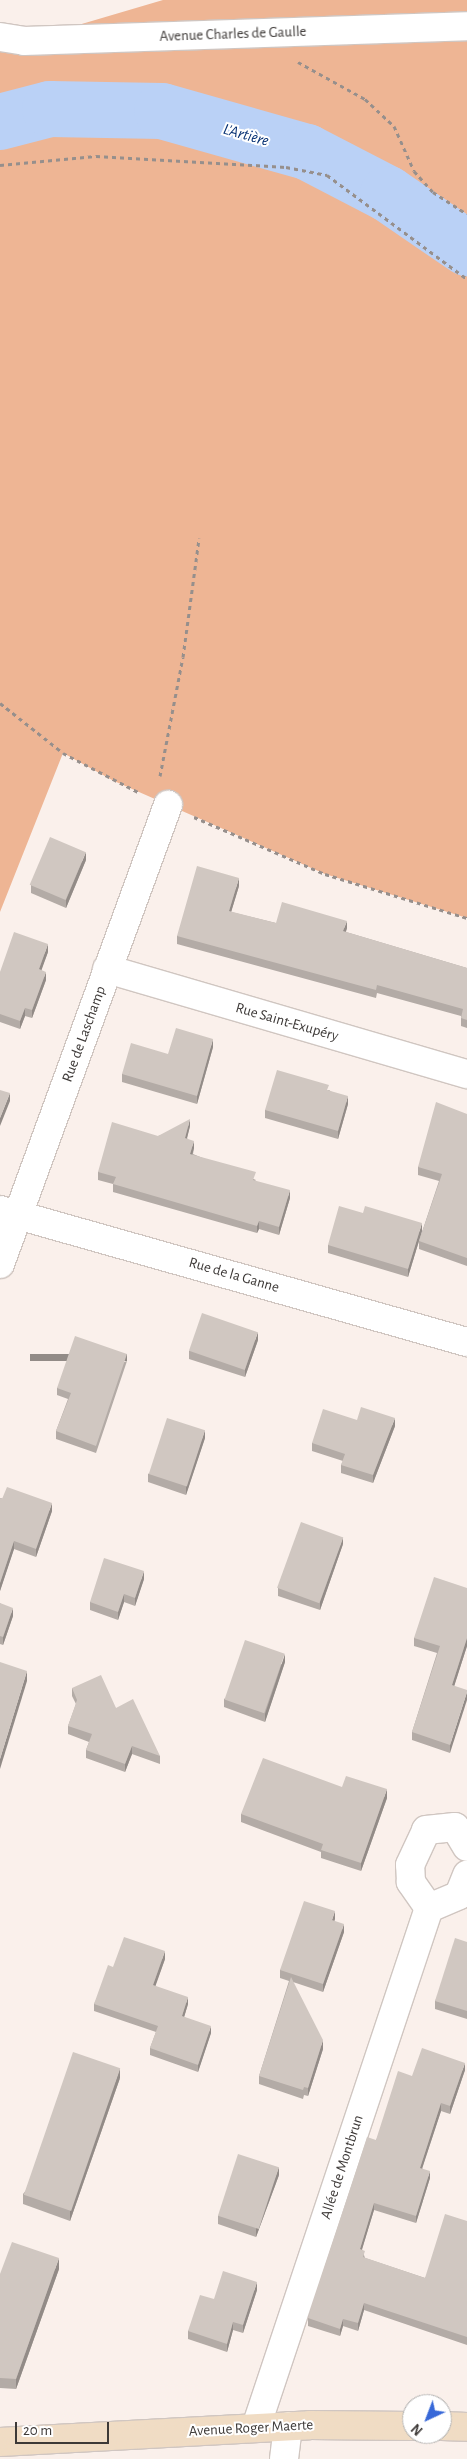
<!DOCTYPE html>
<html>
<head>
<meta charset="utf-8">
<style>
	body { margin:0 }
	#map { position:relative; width:467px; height:2459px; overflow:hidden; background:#faf0eb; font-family:"Alegreya Sans",sans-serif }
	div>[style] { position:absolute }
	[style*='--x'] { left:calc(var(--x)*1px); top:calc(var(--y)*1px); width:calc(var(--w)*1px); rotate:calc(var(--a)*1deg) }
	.green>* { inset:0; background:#eeb594 }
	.river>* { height:56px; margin:-28px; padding:0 28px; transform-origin:28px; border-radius:28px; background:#bad1f6 }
	.path>* { height:3px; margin-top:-1.5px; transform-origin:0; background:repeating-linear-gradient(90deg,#968f8c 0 4px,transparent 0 8px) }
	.roads { filter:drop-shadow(1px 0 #d0c6c1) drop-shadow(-1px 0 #d0c6c1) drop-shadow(0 1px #d0c6c1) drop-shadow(0 -1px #d0c6c1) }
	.minor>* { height:28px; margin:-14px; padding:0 14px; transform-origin:14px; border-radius:14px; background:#fff }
	.tertiary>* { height:28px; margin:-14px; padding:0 14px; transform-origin:14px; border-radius:14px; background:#fff }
	.secondary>* { height:28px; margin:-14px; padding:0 14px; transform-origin:14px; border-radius:14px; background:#f0dcc4 }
	.wall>* { inset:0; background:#b3aba6 }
	.shaded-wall>* { inset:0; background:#928b87; transform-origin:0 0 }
	.building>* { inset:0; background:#d0c7c1; transform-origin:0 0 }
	span { translate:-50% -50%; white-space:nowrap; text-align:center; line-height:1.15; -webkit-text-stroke:4px #fff; paint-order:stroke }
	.street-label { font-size:15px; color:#3d3937 }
	.water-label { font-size:16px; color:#042f72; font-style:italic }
	.north { position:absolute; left:402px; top:2394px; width:50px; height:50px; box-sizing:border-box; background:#fff; border:1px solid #b1b0af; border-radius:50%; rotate:223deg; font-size:14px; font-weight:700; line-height:20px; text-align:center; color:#3d3937 }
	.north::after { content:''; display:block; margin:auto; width:18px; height:22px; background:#3768d8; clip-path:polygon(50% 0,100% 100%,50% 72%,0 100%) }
	.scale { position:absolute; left:15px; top:2422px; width:94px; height:22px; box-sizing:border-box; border:2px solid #3d3937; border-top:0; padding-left:6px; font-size:15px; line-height:18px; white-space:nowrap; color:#3d3937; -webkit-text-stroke:4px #fff; paint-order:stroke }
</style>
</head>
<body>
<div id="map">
	<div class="green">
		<i style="clip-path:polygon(163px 0,467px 0,467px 918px,325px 874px,114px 781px,63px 753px,0 912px,0 37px,24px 41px)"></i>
	</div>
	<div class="river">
		<i style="--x:0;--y:122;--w:52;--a:-14.6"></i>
		<i style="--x:50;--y:109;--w:112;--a:1"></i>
		<i style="--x:162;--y:111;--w:151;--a:15.8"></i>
		<i style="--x:307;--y:152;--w:91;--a:27.4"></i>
		<i style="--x:388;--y:194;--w:96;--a:34.4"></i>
	</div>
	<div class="path">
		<i style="--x:298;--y:62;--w:77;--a:28.9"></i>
		<i style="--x:365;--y:99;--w:40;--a:43"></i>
		<i style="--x:394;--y:126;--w:49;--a:66"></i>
		<i style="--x:414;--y:171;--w:28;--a:48"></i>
		<i style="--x:433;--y:192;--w:40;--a:32.9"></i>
		<i style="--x:0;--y:165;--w:96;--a:-5.4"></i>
		<i style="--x:96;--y:156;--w:190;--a:3.3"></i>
		<i style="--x:286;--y:167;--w:42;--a:11"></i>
		<i style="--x:327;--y:175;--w:174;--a:36.6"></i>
		<i style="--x:0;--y:703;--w:80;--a:38.4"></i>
		<i style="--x:63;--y:753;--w:87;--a:27.5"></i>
		<i style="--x:160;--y:776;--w:121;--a:-79.1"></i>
		<i style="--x:183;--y:657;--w:120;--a:-82.3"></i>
		<i style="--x:194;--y:817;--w:143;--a:23.5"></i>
		<i style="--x:325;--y:874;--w:149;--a:17.2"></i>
	</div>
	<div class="roads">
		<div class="minor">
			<i style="--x:107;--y:969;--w:375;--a:16.3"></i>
			<i style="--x:0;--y:1210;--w:485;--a:15.8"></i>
			<i style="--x:0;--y:1264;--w:489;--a:-69.9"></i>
			<i style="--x:429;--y:1908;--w:32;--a:-125"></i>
			<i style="--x:411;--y:1882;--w:17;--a:-93"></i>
			<i style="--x:410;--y:1865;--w:38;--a:-65"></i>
			<i style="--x:426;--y:1830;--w:29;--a:-6"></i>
			<i style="--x:455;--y:1827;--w:23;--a:59"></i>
			<i style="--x:256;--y:2427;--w:547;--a:-71.57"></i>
			<i style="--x:429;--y:1908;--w:33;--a:-23"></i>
			<i style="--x:459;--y:1895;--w:22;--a:-68"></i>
			<i style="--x:284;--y:2459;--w:33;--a:-83"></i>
		</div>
		<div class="tertiary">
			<i style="--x:0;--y:37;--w:24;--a:9"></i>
			<i style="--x:24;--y:41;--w:443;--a:-1.9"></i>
		</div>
		<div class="secondary">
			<i style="--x:442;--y:2426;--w:25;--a:2"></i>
			<i style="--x:0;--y:2442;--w:310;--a:-3.1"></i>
			<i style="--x:310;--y:2425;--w:102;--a:0.6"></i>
		</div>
	</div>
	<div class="wall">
		<i style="clip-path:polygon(86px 860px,66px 908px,31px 893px,31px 885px)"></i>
		<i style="clip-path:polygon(239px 886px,231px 912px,276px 923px,347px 928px,346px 932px,467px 968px,467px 1028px,461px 1026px,461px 1016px,377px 993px,376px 998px,177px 944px,177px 936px)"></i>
		<i style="clip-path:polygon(48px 952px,41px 970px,46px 980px,32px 1018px,25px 1016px,20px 1029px,0 1022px,0 972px)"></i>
		<i style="clip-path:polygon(213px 1047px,197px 1104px,122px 1082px,122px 1074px,168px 1054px)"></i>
		<i style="clip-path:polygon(329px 1090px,348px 1104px,338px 1139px,265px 1118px,265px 1110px)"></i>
		<i style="clip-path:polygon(467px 1114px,467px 1266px,419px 1249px,419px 1241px,439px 1181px,418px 1175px,418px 1167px)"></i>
		<i style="clip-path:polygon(190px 1126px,187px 1138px,194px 1148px,193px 1154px,256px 1180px,255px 1181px,290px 1198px,279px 1235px,259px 1229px,257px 1233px,113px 1192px,113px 1184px,98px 1180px,98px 1172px,158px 1136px)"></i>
		<i style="clip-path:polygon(422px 1231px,408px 1277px,328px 1253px,328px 1245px)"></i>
		<i style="clip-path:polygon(258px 1340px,245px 1377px,189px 1359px,189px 1351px)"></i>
		<i style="clip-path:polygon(127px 1361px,96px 1453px,56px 1439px,56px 1431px,68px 1399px,57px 1395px,57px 1388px)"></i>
		<i style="clip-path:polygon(357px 1420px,395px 1426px,373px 1483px,341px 1473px,341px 1465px,343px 1461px,312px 1451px,312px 1443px)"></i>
		<i style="clip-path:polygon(205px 1438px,186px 1495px,148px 1482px,148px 1474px)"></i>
		<i style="clip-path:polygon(0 1498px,52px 1511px,36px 1557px,14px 1549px,0 1591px)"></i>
		<i style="clip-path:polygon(343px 1544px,320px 1610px,278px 1596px,278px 1588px)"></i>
		<i style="clip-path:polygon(144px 1579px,135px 1606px,124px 1602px,118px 1620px,90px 1610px,90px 1602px)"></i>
		<i style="clip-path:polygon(467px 1588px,467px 1646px,454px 1686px,450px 1753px,412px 1740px,412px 1732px,437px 1653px,414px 1646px,414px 1638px)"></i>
		<i style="clip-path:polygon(0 1603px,13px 1616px,3px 1645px,0 1644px)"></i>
		<i style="clip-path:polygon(285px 1662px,265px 1722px,224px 1707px,224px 1699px)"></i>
		<i style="clip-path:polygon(72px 1688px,116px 1708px,160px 1756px,160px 1764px,132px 1754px,125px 1772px,86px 1758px,86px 1750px,89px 1742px,68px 1734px,68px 1726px,76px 1704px,72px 1696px)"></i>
		<i style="clip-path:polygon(342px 1787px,387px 1798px,361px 1871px,321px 1858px,321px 1852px,241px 1822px,241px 1814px)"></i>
		<i style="clip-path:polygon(335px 1919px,334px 1921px,344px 1932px,323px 1992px,293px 1982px,323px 2049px,308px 2096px,304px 2095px,303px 2099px,259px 2084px,259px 2076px,289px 1981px,280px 1978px,280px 1970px)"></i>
		<i style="clip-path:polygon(467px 1942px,467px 2019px,435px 2009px,435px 2001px)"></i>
		<i style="clip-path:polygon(165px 1959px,155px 1986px,188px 2004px,184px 2017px,211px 2033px,198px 2072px,150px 2055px,150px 2048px,156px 2032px,94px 2011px,94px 2004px,113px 1967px)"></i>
		<i style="clip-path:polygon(465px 2070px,450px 2114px,441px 2111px,422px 2168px,430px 2178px,416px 2223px,374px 2210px,362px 2249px,365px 2258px,425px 2278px,467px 2221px,467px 2345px,364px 2310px,358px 2331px,343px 2326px,340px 2336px,308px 2326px,308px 2318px,376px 2140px,412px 2076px)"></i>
		<i style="clip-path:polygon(120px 2078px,70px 2221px,23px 2204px,23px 2194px)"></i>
		<i style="clip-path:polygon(279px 2175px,256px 2237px,218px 2224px,218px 2216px)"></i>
		<i style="clip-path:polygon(59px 2269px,16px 2389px,0 2388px,0 2274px)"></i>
		<i style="clip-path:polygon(257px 2290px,243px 2333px,233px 2330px,227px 2352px,188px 2339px,188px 2331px,214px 2299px)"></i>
	</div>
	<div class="shaded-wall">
		<i style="clip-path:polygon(86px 852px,86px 860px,66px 908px,66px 900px)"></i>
		<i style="clip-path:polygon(239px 878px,239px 886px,229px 919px,229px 911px)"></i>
		<i style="clip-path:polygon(347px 921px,347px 928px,343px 939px,343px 931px)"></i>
		<i style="clip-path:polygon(48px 944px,48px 952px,39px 977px,39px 969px)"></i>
		<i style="clip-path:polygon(46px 972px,46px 980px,32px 1018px,32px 1010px)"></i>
		<i style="clip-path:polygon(25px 1008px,25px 1016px,20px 1029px,20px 1021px)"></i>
		<i style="clip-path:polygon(213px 1039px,213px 1047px,197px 1104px,197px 1096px)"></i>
		<i style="clip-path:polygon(10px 1093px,10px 1101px,0 1126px,0 1118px)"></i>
		<i style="clip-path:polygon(348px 1096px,348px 1104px,338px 1139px,338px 1131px)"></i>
		<i style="clip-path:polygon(190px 1119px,190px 1126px,185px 1146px,185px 1138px)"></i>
		<i style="clip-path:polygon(194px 1141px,194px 1148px,190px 1162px,190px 1154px)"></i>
		<i style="clip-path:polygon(290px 1190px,290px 1198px,279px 1235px,279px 1227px)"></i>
		<i style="clip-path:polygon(259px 1221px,259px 1229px,257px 1233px,257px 1226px)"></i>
		<i style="clip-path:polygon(422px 1223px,422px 1231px,408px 1277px,408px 1269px)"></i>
		<i style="clip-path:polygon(258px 1332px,258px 1340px,245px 1377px,245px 1369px)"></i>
		<i style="left:127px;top:1354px;width:7px;height:97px;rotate:90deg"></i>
		<i style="clip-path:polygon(395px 1418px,395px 1426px,373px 1483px,373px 1475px)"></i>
		<i style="clip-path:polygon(205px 1430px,205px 1438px,186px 1495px,186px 1487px)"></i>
		<i style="clip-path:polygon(52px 1503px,52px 1511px,36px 1557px,36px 1549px)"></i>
		<i style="clip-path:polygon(343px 1537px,343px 1544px,320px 1610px,320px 1602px)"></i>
		<i style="clip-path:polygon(14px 1541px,14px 1549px,0 1591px,0 1583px)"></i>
		<i style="clip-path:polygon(144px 1571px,144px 1579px,135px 1606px,135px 1598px)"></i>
		<i style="clip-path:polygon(124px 1594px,124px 1602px,118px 1620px,118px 1612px)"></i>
		<i style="clip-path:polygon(13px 1608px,13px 1616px,3px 1645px,3px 1637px)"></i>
		<i style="clip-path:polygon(467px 1638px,467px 1646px,452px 1693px,452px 1685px)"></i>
		<i style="clip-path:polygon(285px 1654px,285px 1662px,265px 1722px,265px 1714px)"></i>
		<i style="clip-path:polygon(27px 1671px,27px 1681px,0 1769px,0 1759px)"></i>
		<i style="clip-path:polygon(467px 1692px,467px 1700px,450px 1753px,450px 1745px)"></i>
		<i style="clip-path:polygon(132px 1746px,132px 1754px,125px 1772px,125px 1764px)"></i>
		<i style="clip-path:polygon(387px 1789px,387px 1798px,361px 1871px,361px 1863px)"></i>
		<i style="clip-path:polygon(335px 1911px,335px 1919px,332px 1928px,332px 1920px)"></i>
		<i style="clip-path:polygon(344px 1924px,344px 1932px,323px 1992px,323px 1984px)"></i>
		<i style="clip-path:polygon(165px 1951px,165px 1959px,153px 1993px,153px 1985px)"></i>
		<i style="clip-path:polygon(188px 1997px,188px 2004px,182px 2024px,182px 2016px)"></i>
		<i style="clip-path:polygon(211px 2026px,211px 2033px,198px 2072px,198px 2065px)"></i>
		<i style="clip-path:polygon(323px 2040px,323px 2049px,308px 2096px,308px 2088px)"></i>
		<i style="clip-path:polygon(465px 2063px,465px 2070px,450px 2114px,450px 2106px)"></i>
		<i style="clip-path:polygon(120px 2068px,120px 2078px,70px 2221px,70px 2210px)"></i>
		<i style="clip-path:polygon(441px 2103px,441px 2111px,420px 2175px,420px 2168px)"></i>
		<i style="clip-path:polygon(279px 2167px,279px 2175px,256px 2237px,256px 2229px)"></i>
		<i style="clip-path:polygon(430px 2171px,430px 2178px,416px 2223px,416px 2216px)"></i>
		<i style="clip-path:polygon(374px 2203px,374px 2210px,360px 2256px,360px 2249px)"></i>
		<i style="clip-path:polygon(59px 2258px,59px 2269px,16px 2389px,16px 2379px)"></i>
		<i style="clip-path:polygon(257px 2282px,257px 2290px,243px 2333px,243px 2325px)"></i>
		<i style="clip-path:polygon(364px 2303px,364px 2310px,358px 2331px,358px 2323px)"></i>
		<i style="clip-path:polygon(343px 2319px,343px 2326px,340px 2336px,340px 2329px)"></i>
		<i style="clip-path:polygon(233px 2322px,233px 2330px,227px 2352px,227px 2344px)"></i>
	</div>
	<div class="building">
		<i style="left:50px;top:837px;width:39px;height:52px;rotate:23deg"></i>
		<i style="clip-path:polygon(197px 866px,239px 878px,229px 911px,276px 923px,282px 902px,347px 921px,343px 931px,467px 968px,467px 1020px,461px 1018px,463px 1009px,377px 985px,376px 990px,177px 936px)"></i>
		<i style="clip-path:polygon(14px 932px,48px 944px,39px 969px,46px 972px,32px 1010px,25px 1008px,20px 1021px,0 1014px,0 972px)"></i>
		<i style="clip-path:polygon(176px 1028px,213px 1039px,197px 1096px,122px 1074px,131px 1043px,168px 1054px)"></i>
		<i style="clip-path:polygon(277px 1070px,329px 1085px,327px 1090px,348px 1096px,338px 1131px,265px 1110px)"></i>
		<i style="clip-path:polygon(0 1090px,10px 1093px,0 1118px)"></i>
		<i style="clip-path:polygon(436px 1102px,467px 1114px,467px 1258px,419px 1241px,442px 1174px,418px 1167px)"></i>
		<i style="clip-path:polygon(190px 1119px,185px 1138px,194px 1141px,190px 1154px,256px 1172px,253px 1180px,290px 1190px,279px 1227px,259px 1221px,257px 1226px,113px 1184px,116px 1177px,98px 1172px,112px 1122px,158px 1136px)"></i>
		<i style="clip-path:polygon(339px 1206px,363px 1213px,365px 1206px,422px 1223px,408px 1269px,328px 1245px)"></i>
		<i style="left:202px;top:1313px;width:59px;height:40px;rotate:19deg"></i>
		<i style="clip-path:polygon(75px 1336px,127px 1354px,96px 1446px,56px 1431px,71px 1393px,57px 1388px)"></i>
		<i style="clip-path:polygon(361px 1407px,395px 1418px,373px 1475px,341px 1465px,345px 1454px,312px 1443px,323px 1409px,357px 1420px)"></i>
		<i style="left:167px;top:1418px;width:40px;height:59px;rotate:18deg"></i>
		<i style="clip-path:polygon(7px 1487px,52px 1503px,36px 1549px,14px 1541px,0 1583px,0 1498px,2px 1499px)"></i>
		<i style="left:301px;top:1522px;width:45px;height:70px;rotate:20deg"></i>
		<i style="clip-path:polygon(104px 1558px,144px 1571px,135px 1598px,124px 1594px,118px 1612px,90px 1602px)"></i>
		<i style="clip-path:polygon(434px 1577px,467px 1588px,467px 1638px,452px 1685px,467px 1690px,467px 1692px,450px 1745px,412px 1732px,440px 1646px,414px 1638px)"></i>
		<i style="clip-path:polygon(0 1603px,13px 1608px,3px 1637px,0 1636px)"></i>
		<i style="left:245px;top:1640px;width:42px;height:63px;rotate:19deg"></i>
		<i style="clip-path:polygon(0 1662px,27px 1671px,0 1759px)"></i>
		<i style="clip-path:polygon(101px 1675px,116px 1708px,133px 1699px,160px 1756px,132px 1746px,125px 1764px,86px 1750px,92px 1734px,68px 1726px,77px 1700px,72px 1688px)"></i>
		<i style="clip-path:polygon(263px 1758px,342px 1787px,346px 1776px,387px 1789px,361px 1863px,321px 1850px,323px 1844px,241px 1814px)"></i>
		<i style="clip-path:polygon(304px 1901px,335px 1911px,332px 1920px,344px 1924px,323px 1984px,280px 1970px)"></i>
		<i style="clip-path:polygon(124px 1937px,165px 1951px,153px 1985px,188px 1997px,182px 2016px,211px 2026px,198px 2065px,150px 2048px,158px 2026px,94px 2004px,108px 1965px,113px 1967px)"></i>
		<i style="clip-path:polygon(455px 1938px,467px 1942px,467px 2011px,435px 2001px)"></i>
		<i style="clip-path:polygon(291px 1977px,323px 2040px,308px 2088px,304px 2087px,303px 2090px,259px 2076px)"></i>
		<i style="clip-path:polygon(422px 2048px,465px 2063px,450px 2106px,441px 2103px,420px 2168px,430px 2171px,416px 2216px,374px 2203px,360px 2249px,365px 2251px,363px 2257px,425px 2278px,445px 2214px,467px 2221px,467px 2337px,364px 2303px,358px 2323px,343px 2319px,340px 2329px,308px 2318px,367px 2137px,376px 2140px,398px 2071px,412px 2076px)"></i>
		<i style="left:73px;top:2052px;width:50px;height:151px;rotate:19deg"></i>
		<i style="left:238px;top:2154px;width:43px;height:65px;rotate:18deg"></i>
		<i style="clip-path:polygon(12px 2242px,59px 2258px,16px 2379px,0 2378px,0 2274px)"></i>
		<i style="clip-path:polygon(223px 2271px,257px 2282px,243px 2325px,233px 2322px,227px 2344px,188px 2331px,200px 2295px,214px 2299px)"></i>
	</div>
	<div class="street-label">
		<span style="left:233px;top:34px;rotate:-2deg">Avenue Charles de Gaulle</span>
		<span style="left:287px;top:1022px;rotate:16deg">Rue Saint-Exupéry</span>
		<span style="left:84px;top:1034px;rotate:-70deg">Rue de Laschamp</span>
		<span style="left:234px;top:1275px;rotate:16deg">Rue de la Ganne</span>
		<span style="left:342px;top:2167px;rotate:-72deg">Allée de Montbrun</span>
		<span style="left:251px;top:2428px;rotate:-3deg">Avenue Roger Maerte</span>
	</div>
	<div class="water-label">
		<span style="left:246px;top:135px;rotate:16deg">L'Artière</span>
	</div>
	<div class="north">N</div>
	<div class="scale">20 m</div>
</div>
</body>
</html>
